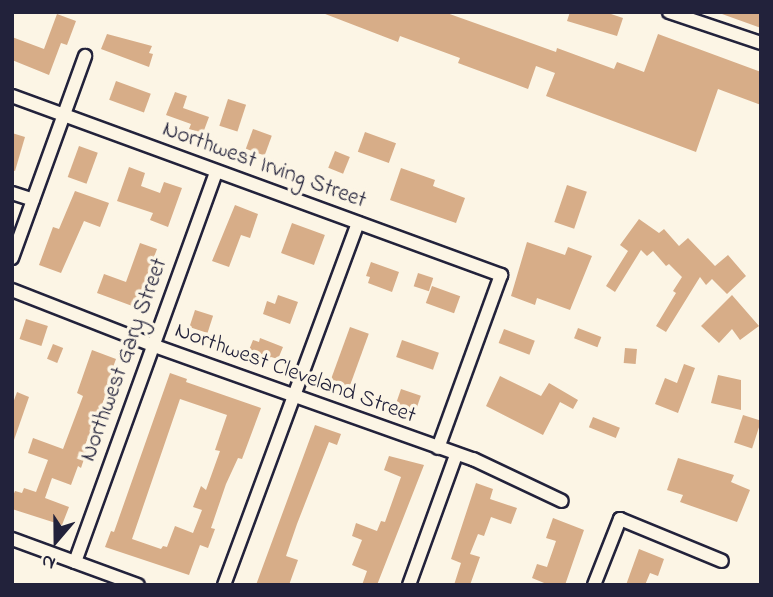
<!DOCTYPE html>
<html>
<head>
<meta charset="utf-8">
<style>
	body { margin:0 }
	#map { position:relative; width:773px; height:597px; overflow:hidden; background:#fcf5e5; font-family:"Indie Flower",sans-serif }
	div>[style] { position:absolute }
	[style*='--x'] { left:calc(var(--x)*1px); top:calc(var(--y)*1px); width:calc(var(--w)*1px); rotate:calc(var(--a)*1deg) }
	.building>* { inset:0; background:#d7ad88; transform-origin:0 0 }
	.roads { filter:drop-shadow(2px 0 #22223b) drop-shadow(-2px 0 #22223b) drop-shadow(0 2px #22223b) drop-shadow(0 -2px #22223b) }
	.minor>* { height:12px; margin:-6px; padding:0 6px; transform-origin:6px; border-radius:6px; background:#fcf5e5 }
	span { translate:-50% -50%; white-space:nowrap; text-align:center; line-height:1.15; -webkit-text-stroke:7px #fcf5e5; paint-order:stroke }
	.street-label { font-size:23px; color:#22223b }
	.frame { position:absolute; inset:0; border:14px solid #22223b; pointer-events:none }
	.north { position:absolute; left:21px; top:506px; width:70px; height:70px; -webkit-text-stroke:5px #fcf5e5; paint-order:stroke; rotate:200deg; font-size:19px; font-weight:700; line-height:28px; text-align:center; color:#22223b }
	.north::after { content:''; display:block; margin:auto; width:24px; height:32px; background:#22223b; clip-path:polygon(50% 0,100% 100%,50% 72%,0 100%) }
</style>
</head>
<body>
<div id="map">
	<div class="building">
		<i style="clip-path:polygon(320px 12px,444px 12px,556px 52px,557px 48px,614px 69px,617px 62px,644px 72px,658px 34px,761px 72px,761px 105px,718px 89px,696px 152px,546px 96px,555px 73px,536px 66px,528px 89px,458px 63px,460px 58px,400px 36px,398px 42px)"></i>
		<i style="clip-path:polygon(570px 12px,605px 12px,623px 18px,617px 36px,567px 21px)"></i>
		<i style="clip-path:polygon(723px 12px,761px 12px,761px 28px,722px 14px)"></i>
		<i style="clip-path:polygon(57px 14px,76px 21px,67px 45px,61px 43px,49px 75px,12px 60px,12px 37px,44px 49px)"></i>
		<i style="clip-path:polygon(107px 34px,152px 46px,149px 53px,153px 54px,149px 67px,101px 49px)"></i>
		<i style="left:116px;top:81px;width:37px;height:20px;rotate:20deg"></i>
		<i style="clip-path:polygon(175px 92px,187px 96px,183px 108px,209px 117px,203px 133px,189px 129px,191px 124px,166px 115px)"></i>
		<i style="left:228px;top:99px;width:19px;height:28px;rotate:18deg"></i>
		<i style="left:253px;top:129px;width:20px;height:21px;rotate:20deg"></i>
		<i style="left:365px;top:132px;width:33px;height:21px;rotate:20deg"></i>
		<i style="clip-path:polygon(12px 133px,25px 137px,15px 171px,12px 170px)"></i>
		<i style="left:79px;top:146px;width:20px;height:33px;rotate:20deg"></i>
		<i style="left:335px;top:151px;width:16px;height:18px;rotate:22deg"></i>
		<i style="clip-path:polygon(129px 167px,145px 173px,141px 186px,160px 193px,164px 182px,182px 188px,168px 227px,150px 220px,153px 213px,117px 201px)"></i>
		<i style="clip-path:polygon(401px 168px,435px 180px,433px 186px,465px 198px,456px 223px,390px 200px)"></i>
		<i style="left:567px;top:185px;width:21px;height:39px;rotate:19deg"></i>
		<i style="clip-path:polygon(75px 191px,109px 203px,100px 227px,84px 221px,61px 273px,39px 265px,53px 227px,59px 229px)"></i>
		<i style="clip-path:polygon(235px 205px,258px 214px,250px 238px,241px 235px,229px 267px,212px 261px)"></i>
		<i style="clip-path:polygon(639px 219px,659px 233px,664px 229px,679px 246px,688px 238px,715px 266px,728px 255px,746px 276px,727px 294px,712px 279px,706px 285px,700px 277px,666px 332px,656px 326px,676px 293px,673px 291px,682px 277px,669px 264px,666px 266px,653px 251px,647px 256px,641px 250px,615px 292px,606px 286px,628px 251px,620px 245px)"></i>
		<i style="left:292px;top:223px;width:35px;height:32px;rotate:20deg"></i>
		<i style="clip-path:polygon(527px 242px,565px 255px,568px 247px,592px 256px,570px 310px,537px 298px,535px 305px,511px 296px)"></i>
		<i style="clip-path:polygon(140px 243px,157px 249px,135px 307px,97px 293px,104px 274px,126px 282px)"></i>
		<i style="clip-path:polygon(371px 262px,399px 272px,392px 292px,368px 283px,370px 277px,366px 276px)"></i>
		<i style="left:418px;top:273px;width:16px;height:14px;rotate:18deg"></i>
		<i style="left:432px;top:286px;width:30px;height:18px;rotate:20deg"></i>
		<i style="clip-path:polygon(278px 295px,298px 302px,290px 324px,263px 314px,267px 301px,275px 304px)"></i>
		<i style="clip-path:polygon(732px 295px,759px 326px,740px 340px,732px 329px,719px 343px,701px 326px)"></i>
		<i style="left:195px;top:310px;width:19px;height:18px;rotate:18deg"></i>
		<i style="left:26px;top:319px;width:23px;height:21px;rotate:18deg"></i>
		<i style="left:350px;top:327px;width:20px;height:58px;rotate:20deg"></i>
		<i style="left:578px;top:328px;width:25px;height:11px;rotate:21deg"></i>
		<i style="left:504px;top:329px;width:33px;height:15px;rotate:21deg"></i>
		<i style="clip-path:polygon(260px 338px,283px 347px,278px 359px,271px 357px,268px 363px,247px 355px,253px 340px,259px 342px)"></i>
		<i style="left:402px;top:340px;width:39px;height:18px;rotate:19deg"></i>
		<i style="left:53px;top:344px;width:11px;height:16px;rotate:22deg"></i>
		<i style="left:625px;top:348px;width:12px;height:15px;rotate:5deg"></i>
		<i style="clip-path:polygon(92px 350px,116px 359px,107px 384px,110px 385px,85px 445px,88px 447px,81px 468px,78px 466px,71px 485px,52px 478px,45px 498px,69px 507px,62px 525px,12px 509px,12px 498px,15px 491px,22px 493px,24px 488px,36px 492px,48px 460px,28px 453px,33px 438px,63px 449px,83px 396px,77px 393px)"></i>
		<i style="clip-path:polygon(684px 364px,695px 368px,678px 413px,655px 404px,665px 378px,677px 383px)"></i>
		<i style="clip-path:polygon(evenodd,170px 373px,187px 379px,186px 382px,261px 408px,242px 459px,238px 458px,226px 484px,211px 528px,215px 529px,208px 548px,200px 545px,189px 575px,105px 547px,111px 531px,114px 532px,170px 373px,180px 399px,227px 415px,215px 450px,220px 451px,206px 490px,201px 486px,193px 507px,202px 510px,193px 533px,175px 526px,167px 547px,163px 546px,161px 549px,132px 539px,180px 399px)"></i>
		<i style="clip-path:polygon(718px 375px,741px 380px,741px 410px,711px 403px)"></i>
		<i style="clip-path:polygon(500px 376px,541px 396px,549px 383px,578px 400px,573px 409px,560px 402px,543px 435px,486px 406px)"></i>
		<i style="left:401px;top:389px;width:21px;height:16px;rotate:19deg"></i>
		<i style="clip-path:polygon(17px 392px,29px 397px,14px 440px,12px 406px)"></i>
		<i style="left:743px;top:415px;width:19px;height:29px;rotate:18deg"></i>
		<i style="left:593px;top:417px;width:29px;height:11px;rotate:22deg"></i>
		<i style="clip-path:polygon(315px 425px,341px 434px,337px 445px,329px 442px,297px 524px,286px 556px,298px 560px,289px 585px,256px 585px)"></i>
		<i style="clip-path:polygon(389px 456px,424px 465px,377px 585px,362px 585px,367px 571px,352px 565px,362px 540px,352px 536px,356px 523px,377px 531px,381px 521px,385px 522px,401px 477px,384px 470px)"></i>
		<i style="clip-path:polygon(678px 458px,734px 475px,731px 482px,750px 490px,737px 522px,680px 502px,683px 495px,667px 490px)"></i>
		<i style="clip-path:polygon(476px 483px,493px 489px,490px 499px,517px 508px,511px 524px,491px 517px,484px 536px,478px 534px,470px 554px,480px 557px,470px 585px,454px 585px,461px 563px,451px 559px)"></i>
		<i style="clip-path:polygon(553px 518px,584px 530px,565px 585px,549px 585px,532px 578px,537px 564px,547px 567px,556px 541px,546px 538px)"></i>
		<i style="clip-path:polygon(639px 549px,664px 559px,658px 576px,650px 573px,645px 585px,626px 585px)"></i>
	</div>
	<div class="roads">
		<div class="minor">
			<i style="--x:669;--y:12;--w:97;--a:18.6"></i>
			<i style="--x:12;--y:96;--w:521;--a:20.11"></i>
			<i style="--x:501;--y:275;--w:184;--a:110"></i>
			<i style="--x:12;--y:193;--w:22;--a:18"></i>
			<i style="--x:12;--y:258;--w:215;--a:-70.1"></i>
			<i style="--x:12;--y:290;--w:150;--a:21.4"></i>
			<i style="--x:152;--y:345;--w:341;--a:19.6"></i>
			<i style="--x:473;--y:459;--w:98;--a:25.3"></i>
			<i style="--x:12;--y:539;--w:134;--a:20.1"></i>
			<i style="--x:75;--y:562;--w:415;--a:-70.1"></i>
			<i style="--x:224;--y:585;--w:386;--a:-69.7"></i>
			<i style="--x:409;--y:585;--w:138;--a:-70.1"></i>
			<i style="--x:594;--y:585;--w:71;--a:-68.5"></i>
			<i style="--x:620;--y:519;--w:110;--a:22.4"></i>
		</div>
	</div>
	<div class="street-label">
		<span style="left:264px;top:166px;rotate:20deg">Northwest Irving Street</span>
		<span style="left:125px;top:360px;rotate:-70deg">Northwest Gary Street</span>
		<span style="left:295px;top:374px;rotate:20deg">Northwest Cleveland Street</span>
	</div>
	<div class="frame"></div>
	<div class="north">N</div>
</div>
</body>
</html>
